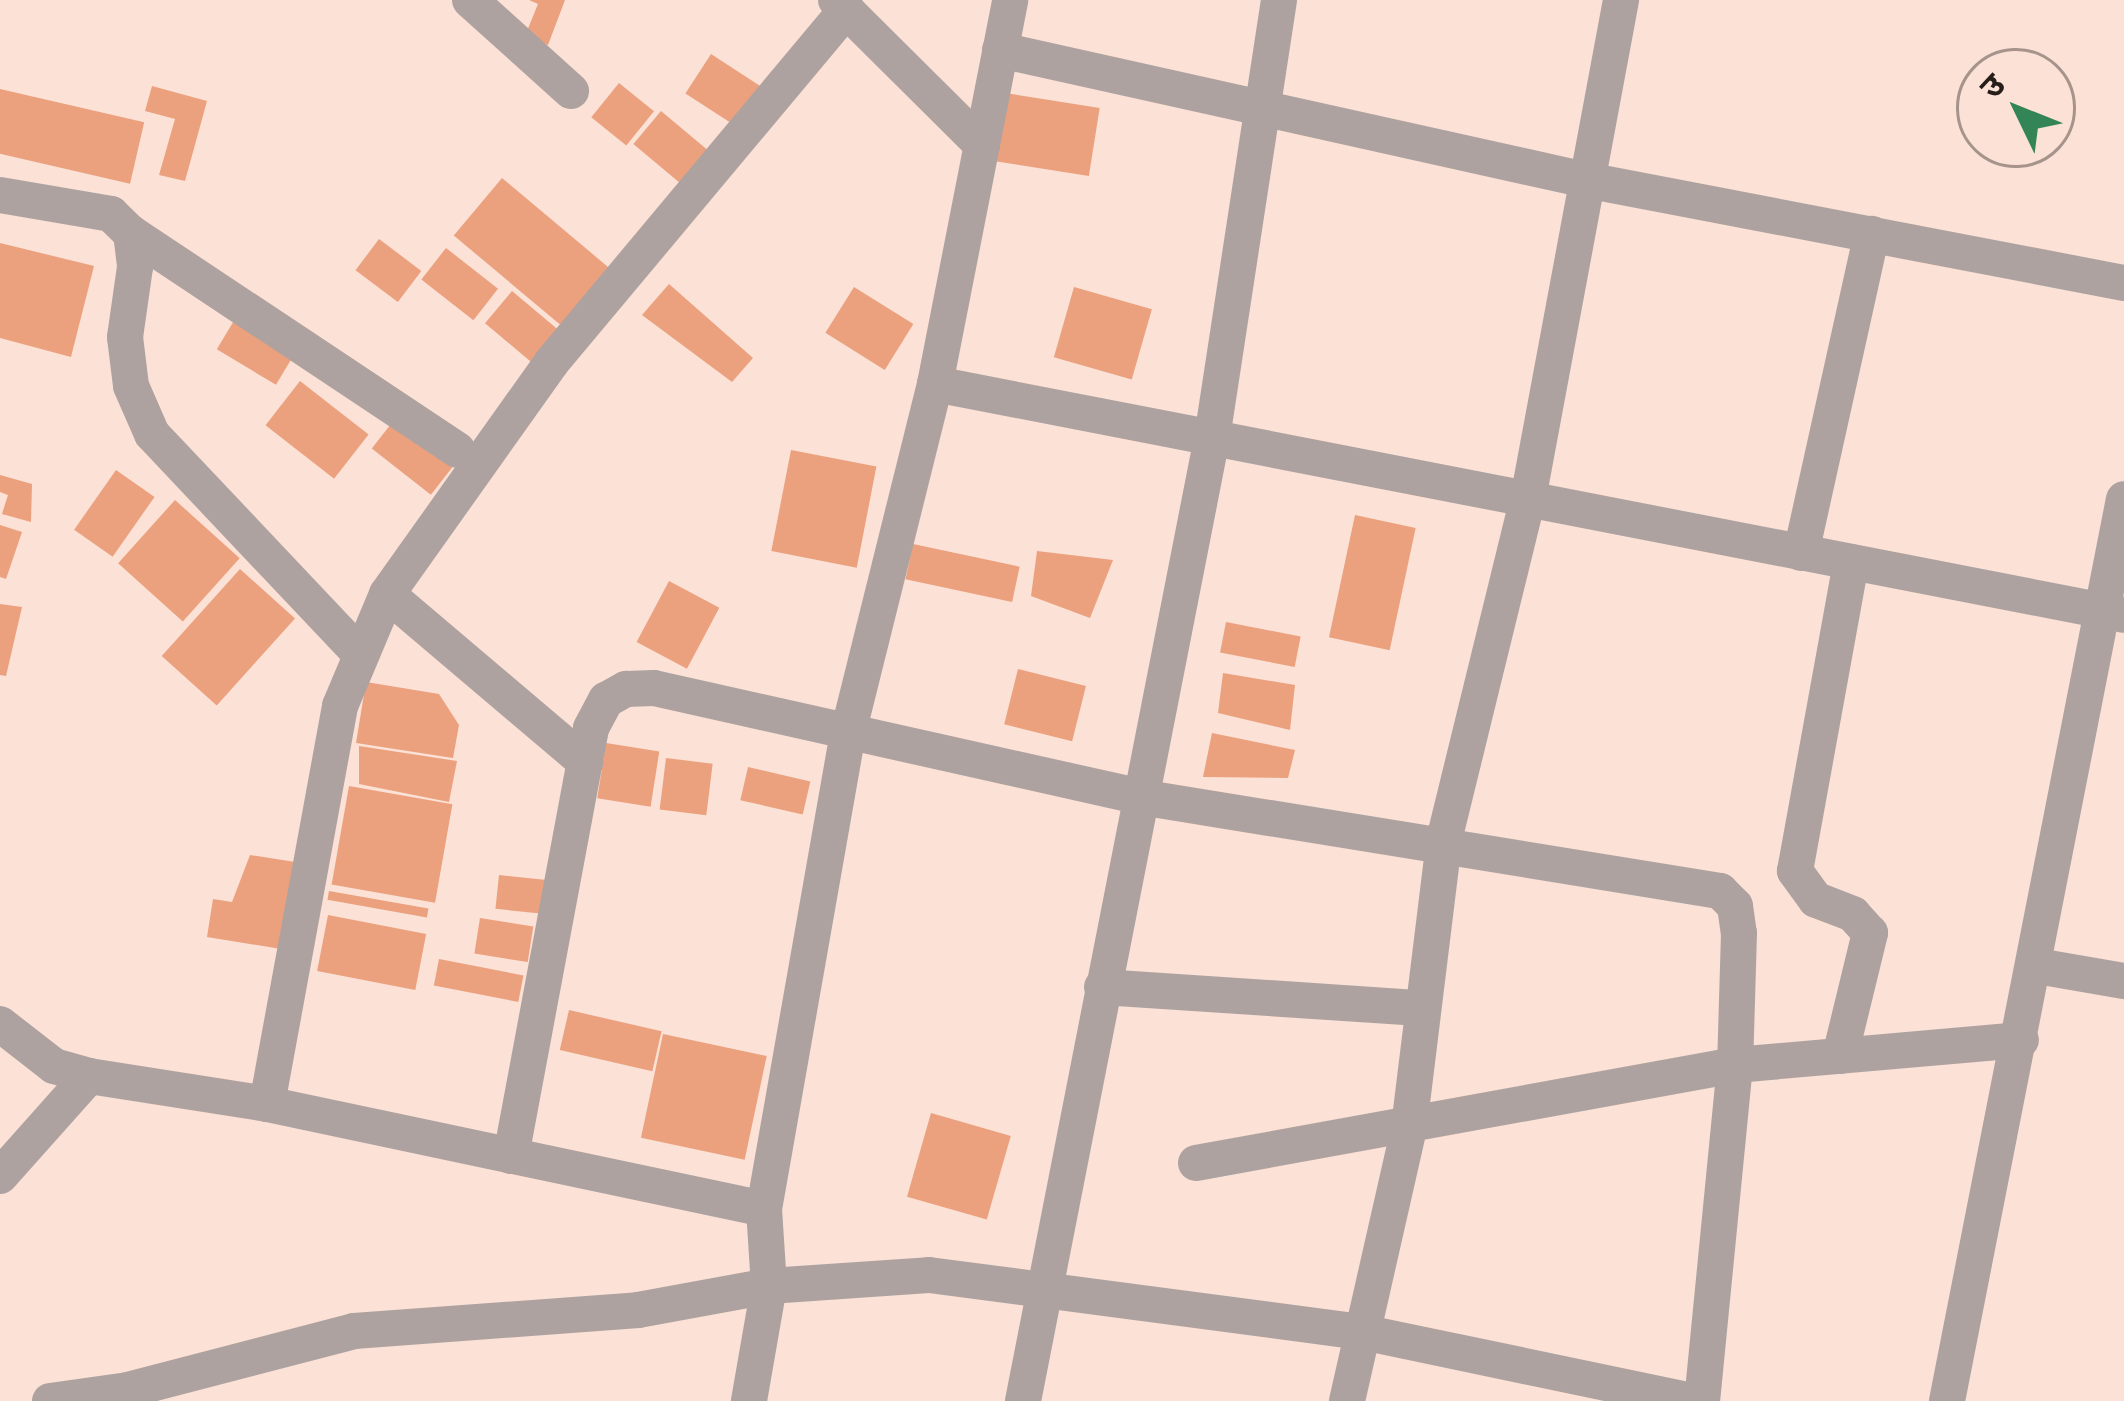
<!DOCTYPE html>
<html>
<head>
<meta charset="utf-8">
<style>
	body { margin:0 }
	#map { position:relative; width:2124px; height:1401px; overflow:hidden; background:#fbe1d6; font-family:"Archivo Narrow","Noto Sans Devanagari",sans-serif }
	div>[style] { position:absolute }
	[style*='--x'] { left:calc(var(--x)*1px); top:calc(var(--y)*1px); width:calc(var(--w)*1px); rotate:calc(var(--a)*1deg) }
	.building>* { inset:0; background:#eba17e; transform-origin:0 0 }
	.street>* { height:36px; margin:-18px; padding:0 18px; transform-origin:18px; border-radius:18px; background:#aea2a0 }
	span { translate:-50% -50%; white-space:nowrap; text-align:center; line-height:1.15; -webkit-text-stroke:10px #fbe1d6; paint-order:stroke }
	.north { position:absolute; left:1956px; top:48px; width:120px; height:120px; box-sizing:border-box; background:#fbe1d6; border:3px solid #a6938b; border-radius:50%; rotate:313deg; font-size:33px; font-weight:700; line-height:48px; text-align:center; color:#271e1a }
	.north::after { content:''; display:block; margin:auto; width:42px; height:54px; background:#338456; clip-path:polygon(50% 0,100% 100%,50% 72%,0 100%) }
</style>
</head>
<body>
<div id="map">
	<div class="building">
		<i style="clip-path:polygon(529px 0,565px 0,548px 45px,525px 36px,538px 4px)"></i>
		<i style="left:711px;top:54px;width:66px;height:47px;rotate:33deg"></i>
		<i style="left:619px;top:83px;width:45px;height:44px;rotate:39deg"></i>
		<i style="clip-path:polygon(152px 86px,207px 101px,185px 181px,159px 175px,175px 119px,145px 111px)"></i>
		<i style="left:0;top:89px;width:148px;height:63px;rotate:13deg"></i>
		<i style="left:993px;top:91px;width:108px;height:69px;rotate:9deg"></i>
		<i style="left:661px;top:111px;width:62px;height:43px;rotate:40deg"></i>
		<i style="left:502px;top:178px;width:148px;height:75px;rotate:40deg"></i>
		<i style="left:379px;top:239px;width:53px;height:39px;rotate:37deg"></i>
		<i style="clip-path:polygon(0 243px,94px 266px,71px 357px,0 338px)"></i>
		<i style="left:446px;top:248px;width:66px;height:40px;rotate:38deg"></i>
		<i style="clip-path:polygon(669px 284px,753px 358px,732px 382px,642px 315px)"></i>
		<i style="left:854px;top:287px;width:70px;height:54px;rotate:32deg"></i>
		<i style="left:1074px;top:287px;width:81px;height:73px;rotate:16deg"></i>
		<i style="left:512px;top:291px;width:70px;height:42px;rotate:40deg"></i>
		<i style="left:241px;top:309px;width:69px;height:47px;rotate:31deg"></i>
		<i style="left:300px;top:381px;width:87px;height:56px;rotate:38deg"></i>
		<i style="left:405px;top:406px;width:75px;height:54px;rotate:38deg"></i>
		<i style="left:791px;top:450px;width:87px;height:103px;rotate:11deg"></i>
		<i style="left:116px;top:470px;width:47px;height:73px;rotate:35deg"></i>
		<i style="clip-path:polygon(0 475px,32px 484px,31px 522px,2px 514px,8px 495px,0 492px)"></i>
		<i style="left:175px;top:500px;width:87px;height:85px;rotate:42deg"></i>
		<i style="left:1355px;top:515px;width:62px;height:125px;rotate:12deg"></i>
		<i style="clip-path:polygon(0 525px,22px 532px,6px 579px,0 577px)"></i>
		<i style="left:913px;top:544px;width:109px;height:36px;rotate:12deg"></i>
		<i style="clip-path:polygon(1037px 551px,1113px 560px,1090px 618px,1031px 596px)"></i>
		<i style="left:240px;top:569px;width:74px;height:117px;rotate:42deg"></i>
		<i style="left:669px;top:581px;width:57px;height:69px;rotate:28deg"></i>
		<i style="clip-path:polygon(0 604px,22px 607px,6px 676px,0 675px)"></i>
		<i style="left:1226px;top:622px;width:76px;height:31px;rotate:11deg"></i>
		<i style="left:1018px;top:669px;width:70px;height:57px;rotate:14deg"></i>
		<i style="clip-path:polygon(1223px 673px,1295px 685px,1290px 730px,1218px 713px)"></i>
		<i style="clip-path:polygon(366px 682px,439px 694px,459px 725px,453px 758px,356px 743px)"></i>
		<i style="clip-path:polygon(1212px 733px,1295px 750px,1288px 778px,1203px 777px)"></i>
		<i style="left:606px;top:743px;width:54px;height:56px;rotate:9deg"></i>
		<i style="clip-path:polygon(359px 746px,457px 761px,449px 802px,359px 784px)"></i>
		<i style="left:666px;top:758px;width:47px;height:52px;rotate:7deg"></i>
		<i style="left:748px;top:767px;width:64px;height:34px;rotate:13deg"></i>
		<i style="left:349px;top:786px;width:105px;height:100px;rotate:10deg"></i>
		<i style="clip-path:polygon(250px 855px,295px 862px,281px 949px,207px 937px,213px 899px,232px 902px)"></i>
		<i style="left:499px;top:875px;width:53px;height:34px;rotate:6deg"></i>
		<i style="left:329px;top:891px;width:101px;height:9px;rotate:10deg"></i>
		<i style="left:328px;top:915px;width:100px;height:57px;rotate:11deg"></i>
		<i style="left:480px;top:918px;width:54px;height:36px;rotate:9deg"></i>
		<i style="left:439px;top:959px;width:86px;height:27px;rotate:11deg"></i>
		<i style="left:569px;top:1010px;width:95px;height:41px;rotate:13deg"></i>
		<i style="left:663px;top:1034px;width:106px;height:106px;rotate:12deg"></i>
		<i style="left:931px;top:1113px;width:83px;height:87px;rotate:16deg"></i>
	</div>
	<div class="street">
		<i style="--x:470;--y:0;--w:136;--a:42"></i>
		<i style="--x:836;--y:0;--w:206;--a:44.8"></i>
		<i style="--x:1000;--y:50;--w:600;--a:12.51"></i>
		<i style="--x:1586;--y:180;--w:548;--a:10.84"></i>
		<i style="--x:0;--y:195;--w:113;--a:9.7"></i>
		<i style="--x:111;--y:214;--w:28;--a:44"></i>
		<i style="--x:131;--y:233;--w:34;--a:83"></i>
		<i style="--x:135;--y:267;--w:71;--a:98.1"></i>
		<i style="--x:125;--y:337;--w:49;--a:83"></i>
		<i style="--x:131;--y:386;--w:52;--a:66.4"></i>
		<i style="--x:152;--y:434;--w:299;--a:46.6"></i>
		<i style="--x:131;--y:233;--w:392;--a:33.6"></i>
		<i style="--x:935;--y:384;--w:1211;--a:10.99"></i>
		<i style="--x:1801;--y:553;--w:327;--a:-77.5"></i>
		<i style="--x:387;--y:594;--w:260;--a:40.3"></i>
		<i style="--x:2037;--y:966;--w:88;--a:9.8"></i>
		<i style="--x:1102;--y:987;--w:319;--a:3.8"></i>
		<i style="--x:0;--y:1024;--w:68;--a:37.9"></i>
		<i style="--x:54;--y:1066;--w:36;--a:16"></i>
		<i style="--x:89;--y:1076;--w:180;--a:8.9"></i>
		<i style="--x:267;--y:1104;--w:508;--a:11.93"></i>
		<i style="--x:764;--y:1209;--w:77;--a:86.3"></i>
		<i style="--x:769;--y:1286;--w:117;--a:99.9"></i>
		<i style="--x:1840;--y:1056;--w:127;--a:-76.3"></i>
		<i style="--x:1870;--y:933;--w:25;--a:-132"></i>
		<i style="--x:1853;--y:914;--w:40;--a:-159"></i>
		<i style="--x:1816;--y:900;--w:36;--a:-126"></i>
		<i style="--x:1795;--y:871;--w:314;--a:-79.7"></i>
		<i style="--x:267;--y:1104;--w:405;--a:-79.6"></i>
		<i style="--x:340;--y:706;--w:121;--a:-67.2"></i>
		<i style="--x:387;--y:594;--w:283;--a:-54.6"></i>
		<i style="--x:551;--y:363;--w:461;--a:-50.1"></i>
		<i style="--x:511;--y:1156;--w:435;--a:-79.4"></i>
		<i style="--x:591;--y:728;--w:32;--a:-62"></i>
		<i style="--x:606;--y:700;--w:23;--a:-29"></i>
		<i style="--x:626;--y:689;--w:28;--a:-2"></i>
		<i style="--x:654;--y:688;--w:498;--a:12.6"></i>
		<i style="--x:1140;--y:797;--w:588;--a:9.21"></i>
		<i style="--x:1720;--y:891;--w:21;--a:45"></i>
		<i style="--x:1735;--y:906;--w:27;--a:82"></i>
		<i style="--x:1739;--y:933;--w:132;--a:91.7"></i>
		<i style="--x:1735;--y:1065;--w:338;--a:95.6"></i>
		<i style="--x:1196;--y:1163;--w:548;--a:-10.3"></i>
		<i style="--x:1735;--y:1065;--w:287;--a:-5"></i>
		<i style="--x:0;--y:1176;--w:134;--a:-48.3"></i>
		<i style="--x:764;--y:1209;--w:487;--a:-80"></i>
		<i style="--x:849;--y:729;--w:356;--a:-76"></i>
		<i style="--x:935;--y:384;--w:391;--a:-78.9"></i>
		<i style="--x:50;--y:1401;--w:79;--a:-8"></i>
		<i style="--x:128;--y:1390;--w:234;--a:-14.6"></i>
		<i style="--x:354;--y:1331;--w:285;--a:-4.2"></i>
		<i style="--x:638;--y:1310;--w:133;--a:-10.4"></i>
		<i style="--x:769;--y:1286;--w:160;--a:-3.9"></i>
		<i style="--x:929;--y:1275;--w:437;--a:7.5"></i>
		<i style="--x:1362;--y:1332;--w:338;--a:11.8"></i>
		<i style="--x:1023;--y:1401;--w:981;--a:-78.9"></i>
		<i style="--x:1212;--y:438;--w:443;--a:-81.3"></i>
		<i style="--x:1347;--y:1401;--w:281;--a:-77.2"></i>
		<i style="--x:1409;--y:1127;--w:289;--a:-83"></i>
		<i style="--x:1444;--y:840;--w:351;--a:-76.2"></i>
		<i style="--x:1528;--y:499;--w:508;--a:-79.44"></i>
		<i style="--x:1947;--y:1401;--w:919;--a:-78.9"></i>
	</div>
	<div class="north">उ</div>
</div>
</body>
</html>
